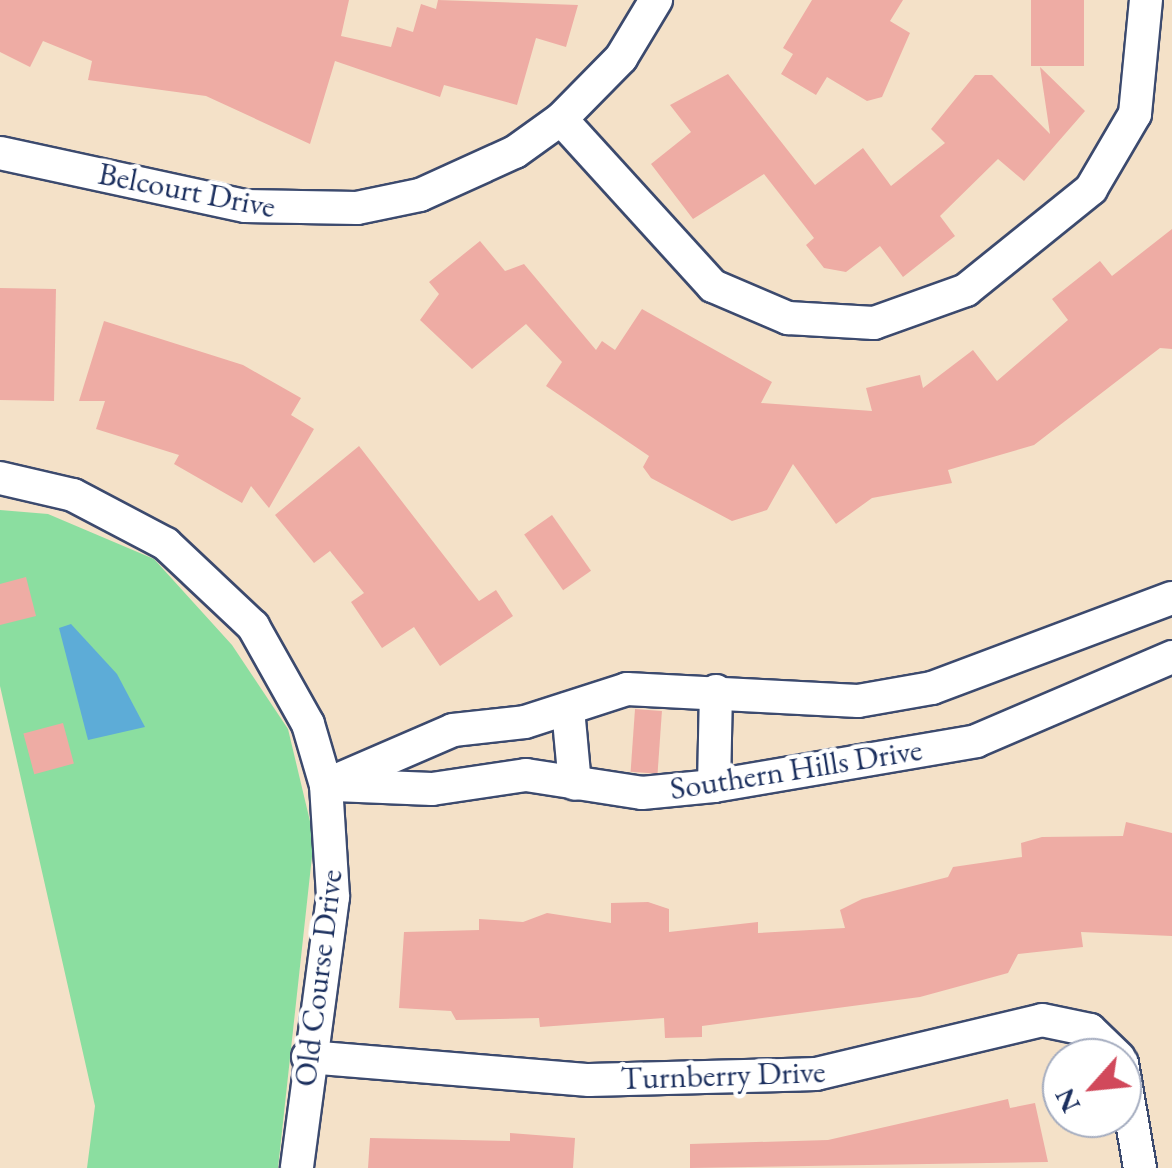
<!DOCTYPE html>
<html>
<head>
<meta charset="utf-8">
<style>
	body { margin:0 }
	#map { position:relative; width:1172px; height:1168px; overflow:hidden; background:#f4e1c8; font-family:"EB Garamond",serif }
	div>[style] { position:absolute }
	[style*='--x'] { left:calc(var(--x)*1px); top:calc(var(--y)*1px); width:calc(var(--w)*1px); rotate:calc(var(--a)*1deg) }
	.green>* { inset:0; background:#8bdea0 }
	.water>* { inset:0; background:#5dacd7 }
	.building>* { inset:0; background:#eeaca4; transform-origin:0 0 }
	.roads { filter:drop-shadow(2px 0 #3c4a6e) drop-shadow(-2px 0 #3c4a6e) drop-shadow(0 2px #3c4a6e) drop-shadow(0 -2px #3c4a6e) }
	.street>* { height:32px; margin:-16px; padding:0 16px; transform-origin:16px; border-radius:16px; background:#fff }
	span { translate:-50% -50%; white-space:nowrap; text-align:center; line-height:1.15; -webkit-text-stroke:9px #fff; paint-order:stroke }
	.street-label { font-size:32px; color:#1b2f5e }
	.north { position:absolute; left:1042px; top:1038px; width:100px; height:100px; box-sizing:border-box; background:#fff; border:2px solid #a4acbf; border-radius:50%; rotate:243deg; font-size:28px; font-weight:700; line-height:40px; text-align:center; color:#1b2f5e }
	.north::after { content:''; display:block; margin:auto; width:35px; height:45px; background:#d1495b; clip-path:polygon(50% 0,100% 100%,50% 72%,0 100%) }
</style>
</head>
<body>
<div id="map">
	<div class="green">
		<i style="clip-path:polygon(0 510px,48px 514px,154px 559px,232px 645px,288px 729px,314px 838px,278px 1168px,87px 1168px,95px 1106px,0 686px)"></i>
	</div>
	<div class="water">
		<i style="clip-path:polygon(71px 624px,117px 674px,145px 727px,88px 740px,59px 628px)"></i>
	</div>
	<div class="building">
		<i style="clip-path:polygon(0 0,349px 0,341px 36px,391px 47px,397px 27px,413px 32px,421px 4px,436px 9px,438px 0,578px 5px,566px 47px,536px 38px,517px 105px,444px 85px,440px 97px,335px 61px,310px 144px,206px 96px,88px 80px,92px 61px,43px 41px,30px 67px,0 52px)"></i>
		<i style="clip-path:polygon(812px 0,903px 0,890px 21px,910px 33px,882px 97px,867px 101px,827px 77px,816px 95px,781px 74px,793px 54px,783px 48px)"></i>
		<i style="left:1031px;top:0;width:53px;height:66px"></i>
		<i style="clip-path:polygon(1040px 67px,1085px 111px,1024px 181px,998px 159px,940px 216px,955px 236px,903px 277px,880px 246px,846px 272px,824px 268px,806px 245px,814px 238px,764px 174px,693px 219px,651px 164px,691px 132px,670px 105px,728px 74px,815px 185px,863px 148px,891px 186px,945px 143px,931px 129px,975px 75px,992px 75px,1050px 134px)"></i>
		<i style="clip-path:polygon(1172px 229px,1172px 349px,1160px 348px,1034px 445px,948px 470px,952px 483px,872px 498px,836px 524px,793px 464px,767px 510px,732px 521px,651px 478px,643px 467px,649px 456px,546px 386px,562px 362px,526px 324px,472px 369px,420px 320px,439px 294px,429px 282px,480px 241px,505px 271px,524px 264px,596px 350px,602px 341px,615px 350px,642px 309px,772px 382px,761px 403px,872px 411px,866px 388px,920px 375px,923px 388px,973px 350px,997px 381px,1068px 320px,1052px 299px,1100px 261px,1112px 276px)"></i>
		<i style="left:0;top:288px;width:56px;height:112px;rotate:1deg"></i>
		<i style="clip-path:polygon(104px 321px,243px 365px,301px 398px,291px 415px,314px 429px,269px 508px,251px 486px,242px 503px,174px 464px,179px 455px,96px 429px,105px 401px,79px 401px)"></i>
		<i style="clip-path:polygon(359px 446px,479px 601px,496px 590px,513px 616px,440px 666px,414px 627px,382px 648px,351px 602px,364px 593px,330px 551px,314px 563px,275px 515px)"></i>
		<i style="left:552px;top:515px;width:68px;height:34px;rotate:55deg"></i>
		<i style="clip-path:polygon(26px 577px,36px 616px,0 625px,0 584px)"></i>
		<i style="left:635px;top:709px;width:27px;height:63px;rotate:4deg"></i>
		<i style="left:63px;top:723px;width:42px;height:41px;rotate:75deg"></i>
		<i style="clip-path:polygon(1126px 822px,1172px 833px,1172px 936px,1081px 932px,1083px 947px,1018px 954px,1008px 973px,920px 997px,702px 1026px,702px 1037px,665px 1038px,664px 1018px,540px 1027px,539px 1018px,456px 1020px,451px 1011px,399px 1008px,404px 932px,479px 930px,479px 919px,523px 922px,547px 913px,611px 923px,611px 903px,648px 902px,669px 909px,669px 932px,758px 922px,758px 933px,845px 928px,840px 910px,862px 899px,948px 877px,953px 867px,1022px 857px,1021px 843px,1042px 837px,1123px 836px)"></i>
		<i style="clip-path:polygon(1008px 1099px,1010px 1108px,1035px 1103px,1048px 1162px,690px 1168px,690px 1144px,828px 1140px)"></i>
		<i style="clip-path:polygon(510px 1133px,575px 1138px,573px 1168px,368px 1168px,370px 1138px,510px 1141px)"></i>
	</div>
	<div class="roads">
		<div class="street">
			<i style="--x:561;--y:119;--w:226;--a:47.7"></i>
			<i style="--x:713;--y:286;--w:82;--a:23.1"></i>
			<i style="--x:788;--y:318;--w:86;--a:3.3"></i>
			<i style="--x:874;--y:323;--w:98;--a:-19.7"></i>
			<i style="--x:966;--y:290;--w:161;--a:-38.9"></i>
			<i style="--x:1091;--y:189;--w:87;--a:-59.6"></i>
			<i style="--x:1135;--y:114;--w:115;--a:-84.5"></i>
			<i style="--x:0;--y:153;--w:251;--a:12.2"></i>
			<i style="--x:245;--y:206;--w:112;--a:1"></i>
			<i style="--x:357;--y:208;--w:64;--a:-11.7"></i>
			<i style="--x:420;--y:195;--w:104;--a:-24.4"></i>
			<i style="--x:515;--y:152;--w:57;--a:-35.7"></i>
			<i style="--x:561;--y:119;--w:86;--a:-45.5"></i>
			<i style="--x:621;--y:58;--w:68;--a:-58.9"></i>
			<i style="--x:0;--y:478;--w:75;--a:13.1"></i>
			<i style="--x:73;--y:495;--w:105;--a:27.8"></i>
			<i style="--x:166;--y:544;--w:120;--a:43.3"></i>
			<i style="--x:253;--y:626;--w:112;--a:60.7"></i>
			<i style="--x:308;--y:724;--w:64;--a:73.6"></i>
			<i style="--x:326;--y:785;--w:112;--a:86.4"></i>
			<i style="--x:333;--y:897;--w:273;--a:97.6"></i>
			<i style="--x:568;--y:709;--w:75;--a:84.7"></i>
			<i style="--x:326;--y:785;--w:138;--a:-23.4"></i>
			<i style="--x:453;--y:730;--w:72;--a:-6.3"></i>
			<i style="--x:525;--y:722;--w:107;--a:-17.9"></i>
			<i style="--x:627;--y:689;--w:231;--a:3"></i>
			<i style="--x:858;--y:701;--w:75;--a:-10"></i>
			<i style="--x:932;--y:688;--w:256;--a:-20.6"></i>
			<i style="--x:335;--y:785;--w:97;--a:2.4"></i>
			<i style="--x:432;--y:789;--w:95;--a:-8.5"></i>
			<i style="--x:526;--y:775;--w:117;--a:8.8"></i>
			<i style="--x:642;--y:793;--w:72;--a:-5.6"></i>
			<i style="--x:714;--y:786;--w:266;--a:-9.7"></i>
			<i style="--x:976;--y:741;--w:213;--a:-23.2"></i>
			<i style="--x:714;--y:786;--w:95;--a:-88.8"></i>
			<i style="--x:308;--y:1057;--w:282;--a:4.7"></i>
			<i style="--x:589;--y:1080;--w:227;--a:-1.5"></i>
			<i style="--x:816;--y:1074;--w:232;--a:-13.4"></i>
			<i style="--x:1042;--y:1020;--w:49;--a:11.8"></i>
			<i style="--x:1090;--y:1030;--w:40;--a:44"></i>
			<i style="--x:1122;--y:1063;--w:107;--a:80.3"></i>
		</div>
	</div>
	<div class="street-label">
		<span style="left:187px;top:190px;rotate:11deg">Belcourt Drive</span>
		<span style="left:796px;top:769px;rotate:-9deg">Southern Hills Drive</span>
		<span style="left:318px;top:978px;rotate:-83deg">Old Course Drive</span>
		<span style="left:723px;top:1075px;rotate:-2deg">Turnberry Drive</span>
	</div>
	<div class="north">N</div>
</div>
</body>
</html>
